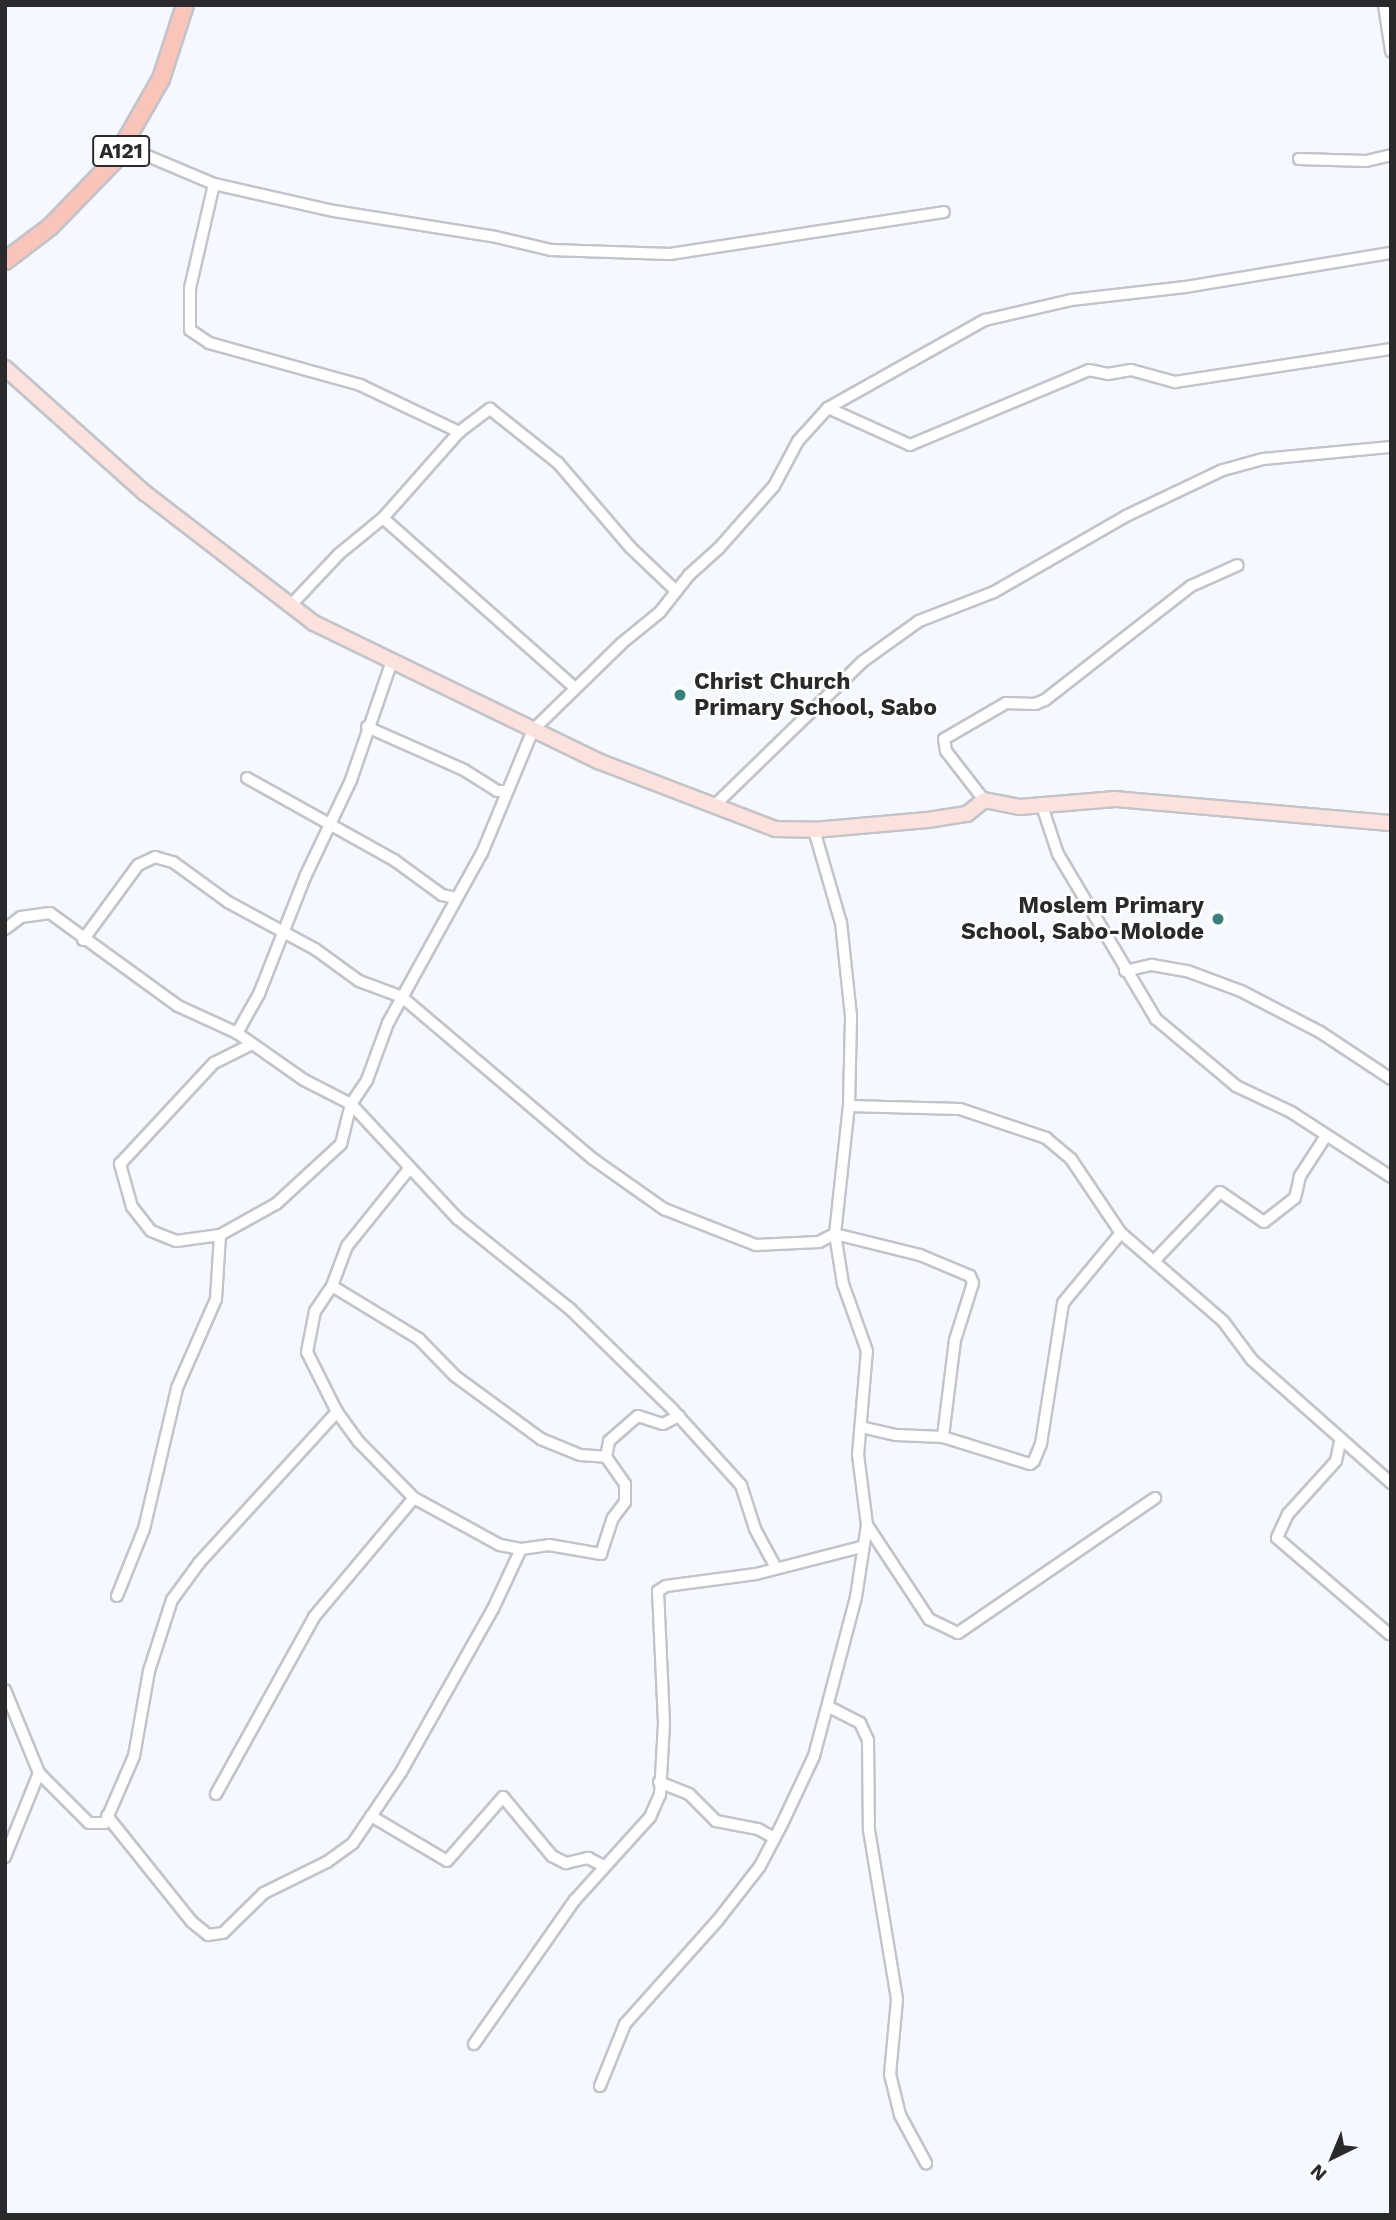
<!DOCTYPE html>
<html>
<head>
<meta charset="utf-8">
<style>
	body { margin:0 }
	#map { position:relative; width:1396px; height:2220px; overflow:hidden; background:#f5f8fe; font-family:"Work Sans",sans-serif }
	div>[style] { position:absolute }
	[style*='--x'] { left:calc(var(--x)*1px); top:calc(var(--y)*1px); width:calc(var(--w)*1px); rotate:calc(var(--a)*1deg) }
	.roads { filter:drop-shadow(2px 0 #c2c4ca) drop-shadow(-2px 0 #c2c4ca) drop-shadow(0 2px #c2c4ca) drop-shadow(0 -2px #c2c4ca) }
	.street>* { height:10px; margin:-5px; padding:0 5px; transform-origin:5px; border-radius:5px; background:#fff }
	.secondary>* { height:14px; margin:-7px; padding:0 7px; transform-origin:7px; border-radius:7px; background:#fce2dc }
	.primary>* { height:16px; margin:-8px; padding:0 8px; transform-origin:8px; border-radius:8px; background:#f9c4b9 }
	.dots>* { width:19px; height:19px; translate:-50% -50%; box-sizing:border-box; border:4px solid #fff; border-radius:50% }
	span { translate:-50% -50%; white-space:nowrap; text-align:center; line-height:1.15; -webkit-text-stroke:5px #fff; paint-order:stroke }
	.shield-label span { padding:2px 5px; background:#fff; border:2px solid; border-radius:5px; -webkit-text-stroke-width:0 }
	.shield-label { font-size:21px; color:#2a2a2d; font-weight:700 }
	.poi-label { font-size:23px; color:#2a2a2d; font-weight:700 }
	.left { translate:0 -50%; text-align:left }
	.right { translate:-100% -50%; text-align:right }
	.frame { position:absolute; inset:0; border:7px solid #2a2a2d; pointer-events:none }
	.north { position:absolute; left:1298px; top:2122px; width:70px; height:70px; -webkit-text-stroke:5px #fff; paint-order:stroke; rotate:223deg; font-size:19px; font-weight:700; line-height:28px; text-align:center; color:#2a2a2d }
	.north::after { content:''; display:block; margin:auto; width:24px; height:32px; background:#2a2a2d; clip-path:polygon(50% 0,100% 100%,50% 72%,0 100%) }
</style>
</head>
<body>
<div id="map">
	<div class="roads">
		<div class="street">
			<i style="--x:1384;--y:5;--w:47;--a:81.3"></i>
			<i style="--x:124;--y:146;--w:98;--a:22.9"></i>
			<i style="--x:214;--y:184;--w:123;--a:12.7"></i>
			<i style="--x:334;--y:211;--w:164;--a:9.1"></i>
			<i style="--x:496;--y:237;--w:57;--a:13.3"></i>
			<i style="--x:551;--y:250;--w:119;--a:1.9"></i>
			<i style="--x:670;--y:254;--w:277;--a:-8.7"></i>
			<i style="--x:1299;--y:159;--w:67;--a:1.7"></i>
			<i style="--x:1366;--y:161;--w:26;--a:-13"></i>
			<i style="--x:214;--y:184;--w:107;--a:103"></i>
			<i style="--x:190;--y:288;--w:42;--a:90"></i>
			<i style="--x:190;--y:330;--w:23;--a:34"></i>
			<i style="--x:209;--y:343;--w:157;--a:15.5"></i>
			<i style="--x:360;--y:385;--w:110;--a:25.4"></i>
			<i style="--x:828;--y:408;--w:90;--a:24.3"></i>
			<i style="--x:910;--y:445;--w:194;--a:-22.7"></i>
			<i style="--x:1089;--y:370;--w:19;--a:12"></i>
			<i style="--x:1108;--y:374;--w:23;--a:-10"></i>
			<i style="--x:1131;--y:370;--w:46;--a:15.3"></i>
			<i style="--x:1175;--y:382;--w:219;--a:-8.7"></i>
			<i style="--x:383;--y:518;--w:256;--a:41.5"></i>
			<i style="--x:290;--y:606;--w:71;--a:-46.7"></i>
			<i style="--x:339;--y:554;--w:57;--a:-39.3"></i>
			<i style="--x:383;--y:518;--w:115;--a:-48.5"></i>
			<i style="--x:459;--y:432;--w:39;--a:-37"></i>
			<i style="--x:490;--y:409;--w:87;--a:38.5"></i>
			<i style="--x:558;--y:463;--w:111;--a:49.4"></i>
			<i style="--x:630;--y:547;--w:64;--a:43.7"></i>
			<i style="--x:367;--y:727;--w:106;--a:23.9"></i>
			<i style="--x:464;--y:770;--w:39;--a:32"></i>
			<i style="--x:497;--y:791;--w:8;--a:0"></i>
			<i style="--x:247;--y:778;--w:168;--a:29.2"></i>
			<i style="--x:394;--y:860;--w:59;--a:36.1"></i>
			<i style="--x:442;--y:895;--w:14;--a:12"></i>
			<i style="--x:984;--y:800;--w:62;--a:-127.8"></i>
			<i style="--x:946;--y:751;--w:12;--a:-99"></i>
			<i style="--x:944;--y:739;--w:72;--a:-30.1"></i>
			<i style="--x:1006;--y:703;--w:29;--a:2"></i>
			<i style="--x:1035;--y:704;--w:11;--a:-22"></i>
			<i style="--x:1045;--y:700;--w:185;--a:-38"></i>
			<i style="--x:1191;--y:586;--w:51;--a:-24.1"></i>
			<i style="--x:1041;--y:803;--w:54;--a:71.6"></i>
			<i style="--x:1058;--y:854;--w:192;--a:59.3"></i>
			<i style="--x:1156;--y:1019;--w:104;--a:39.9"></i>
			<i style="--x:1236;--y:1086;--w:61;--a:25.3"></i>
			<i style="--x:1291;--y:1112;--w:119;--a:33"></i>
			<i style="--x:715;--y:805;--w:205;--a:-44.2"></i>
			<i style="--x:862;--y:662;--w:70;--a:-35.7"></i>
			<i style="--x:919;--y:621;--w:80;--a:-21.1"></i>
			<i style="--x:994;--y:592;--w:152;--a:-29.9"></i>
			<i style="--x:1126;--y:516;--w:107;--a:-25.4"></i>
			<i style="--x:1223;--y:470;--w:41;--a:-15.4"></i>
			<i style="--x:1263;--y:459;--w:129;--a:-5.4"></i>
			<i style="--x:5;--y:929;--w:20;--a:-37"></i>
			<i style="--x:21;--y:917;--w:29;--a:-8"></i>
			<i style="--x:50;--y:913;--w:158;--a:36"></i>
			<i style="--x:178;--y:1006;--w:65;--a:24.6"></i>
			<i style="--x:237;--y:1033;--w:82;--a:35"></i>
			<i style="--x:304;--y:1080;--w:53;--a:27.1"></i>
			<i style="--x:351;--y:1104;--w:157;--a:47.1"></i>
			<i style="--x:458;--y:1219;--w:144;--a:38.8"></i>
			<i style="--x:570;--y:1309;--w:143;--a:44.4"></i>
			<i style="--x:672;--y:1409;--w:103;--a:47.8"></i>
			<i style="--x:741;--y:1485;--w:46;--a:72.3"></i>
			<i style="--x:755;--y:1529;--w:44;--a:61.7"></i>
			<i style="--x:83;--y:940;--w:93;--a:-53.7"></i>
			<i style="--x:138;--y:865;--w:19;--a:-25"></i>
			<i style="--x:155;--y:857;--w:19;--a:16"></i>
			<i style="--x:173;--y:862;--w:68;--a:36"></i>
			<i style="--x:228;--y:902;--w:99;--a:28.4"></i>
			<i style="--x:315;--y:949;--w:54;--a:36"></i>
			<i style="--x:359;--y:981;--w:46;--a:20.4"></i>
			<i style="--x:402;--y:997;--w:250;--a:40.3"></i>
			<i style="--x:593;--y:1159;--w:87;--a:35.2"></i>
			<i style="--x:664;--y:1209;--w:99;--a:21.4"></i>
			<i style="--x:756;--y:1245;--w:63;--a:-2.7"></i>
			<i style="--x:819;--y:1242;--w:18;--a:-27"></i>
			<i style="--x:835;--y:1234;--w:88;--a:13.9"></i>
			<i style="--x:920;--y:1255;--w:54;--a:22.8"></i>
			<i style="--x:970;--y:1276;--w:8;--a:67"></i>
			<i style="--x:973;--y:1283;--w:60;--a:107.5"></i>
			<i style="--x:955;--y:1340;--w:98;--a:97.1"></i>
			<i style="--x:1125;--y:971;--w:28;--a:-13"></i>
			<i style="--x:1152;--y:965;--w:36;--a:10"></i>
			<i style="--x:1187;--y:971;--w:58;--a:20.3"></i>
			<i style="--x:1241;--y:991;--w:89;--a:27.4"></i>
			<i style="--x:1320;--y:1032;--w:85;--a:33.5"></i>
			<i style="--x:237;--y:1033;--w:45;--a:-60.6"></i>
			<i style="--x:259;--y:994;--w:126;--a:-68.5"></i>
			<i style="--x:305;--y:877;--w:107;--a:-64.6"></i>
			<i style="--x:351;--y:780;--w:126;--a:-71"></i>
			<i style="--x:849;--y:1106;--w:111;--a:1.5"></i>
			<i style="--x:960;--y:1109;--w:91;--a:18.6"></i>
			<i style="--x:1046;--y:1138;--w:33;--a:40"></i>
			<i style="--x:1071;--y:1159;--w:89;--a:56"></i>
			<i style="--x:1121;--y:1233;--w:135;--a:40.8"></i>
			<i style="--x:1223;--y:1321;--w:49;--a:53.4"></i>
			<i style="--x:1252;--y:1360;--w:186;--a:41.5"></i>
			<i style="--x:409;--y:1169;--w:99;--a:128.8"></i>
			<i style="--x:347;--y:1246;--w:43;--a:110.6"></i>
			<i style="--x:332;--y:1286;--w:30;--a:124"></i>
			<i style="--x:315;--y:1311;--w:42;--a:101"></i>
			<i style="--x:307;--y:1352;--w:67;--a:63.4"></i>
			<i style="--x:337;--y:1412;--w:37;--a:54"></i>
			<i style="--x:359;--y:1442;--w:78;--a:45.5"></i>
			<i style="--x:414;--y:1498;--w:98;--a:28.7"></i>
			<i style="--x:500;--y:1545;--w:21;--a:11"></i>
			<i style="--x:521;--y:1549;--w:28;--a:-8"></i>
			<i style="--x:549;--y:1545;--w:53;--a:9.8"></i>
			<i style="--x:601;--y:1554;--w:38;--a:-72"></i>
			<i style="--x:613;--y:1518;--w:20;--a:-53"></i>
			<i style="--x:625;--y:1502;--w:18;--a:-90"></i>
			<i style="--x:625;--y:1484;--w:33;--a:-125"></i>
			<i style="--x:606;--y:1457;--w:16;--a:-79"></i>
			<i style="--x:609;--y:1441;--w:38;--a:-41"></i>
			<i style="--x:638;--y:1416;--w:26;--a:18"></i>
			<i style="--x:663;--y:1424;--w:18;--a:-27"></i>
			<i style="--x:220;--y:1235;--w:44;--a:172.2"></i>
			<i style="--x:176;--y:1241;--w:27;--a:-158"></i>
			<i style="--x:151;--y:1231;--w:31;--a:-128"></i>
			<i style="--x:132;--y:1207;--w:45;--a:-105.6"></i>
			<i style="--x:120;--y:1164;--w:138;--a:-47.1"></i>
			<i style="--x:214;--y:1063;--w:42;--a:-26.6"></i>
			<i style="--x:1154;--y:1261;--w:95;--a:-46.3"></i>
			<i style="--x:1220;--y:1192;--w:53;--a:34.3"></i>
			<i style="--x:1264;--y:1222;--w:39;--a:-38"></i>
			<i style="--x:1295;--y:1198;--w:23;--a:-77"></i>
			<i style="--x:1300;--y:1176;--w:48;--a:-57"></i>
			<i style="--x:332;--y:1286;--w:102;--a:31.3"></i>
			<i style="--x:419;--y:1339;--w:52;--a:45.8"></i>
			<i style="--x:455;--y:1376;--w:107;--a:36.2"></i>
			<i style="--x:541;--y:1439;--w:42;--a:22.3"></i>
			<i style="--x:580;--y:1455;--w:26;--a:4"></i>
			<i style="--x:861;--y:1427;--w:36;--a:13"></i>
			<i style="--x:896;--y:1435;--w:47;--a:2.4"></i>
			<i style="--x:943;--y:1437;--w:91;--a:17.2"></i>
			<i style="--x:1030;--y:1464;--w:5;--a:-37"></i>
			<i style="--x:1034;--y:1461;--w:18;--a:-68"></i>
			<i style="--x:1041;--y:1444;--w:143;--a:-81.1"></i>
			<i style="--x:1063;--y:1303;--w:91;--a:-50.4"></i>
			<i style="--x:1340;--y:1442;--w:19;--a:102"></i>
			<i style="--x:1336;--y:1461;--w:72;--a:132.2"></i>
			<i style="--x:1288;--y:1514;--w:26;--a:115"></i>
			<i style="--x:1277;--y:1538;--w:148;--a:40.6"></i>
			<i style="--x:867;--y:1525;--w:113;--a:56.6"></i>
			<i style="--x:929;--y:1619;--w:32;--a:26"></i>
			<i style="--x:958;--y:1633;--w:239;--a:-34.4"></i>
			<i style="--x:117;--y:1596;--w:72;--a:-68.1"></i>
			<i style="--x:144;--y:1529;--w:145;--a:-76.8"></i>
			<i style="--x:177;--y:1388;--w:97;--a:-66.3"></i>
			<i style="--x:216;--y:1299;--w:64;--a:-86.4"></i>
			<i style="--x:220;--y:1235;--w:64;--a:-29"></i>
			<i style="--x:276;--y:1204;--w:88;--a:-42.7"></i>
			<i style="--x:341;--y:1144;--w:41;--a:-76"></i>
			<i style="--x:351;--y:1104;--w:29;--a:-56"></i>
			<i style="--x:367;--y:1080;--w:61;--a:-69.8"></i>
			<i style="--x:388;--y:1023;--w:194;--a:-61.1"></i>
			<i style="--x:482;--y:853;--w:133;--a:-67.5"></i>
			<i style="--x:533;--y:730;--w:124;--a:-44.3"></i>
			<i style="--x:622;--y:643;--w:49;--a:-39.2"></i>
			<i style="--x:660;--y:612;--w:47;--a:-51.9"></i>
			<i style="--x:689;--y:575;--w:40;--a:-42"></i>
			<i style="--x:719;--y:548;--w:83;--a:-48.4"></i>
			<i style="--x:774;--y:486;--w:51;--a:-61.9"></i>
			<i style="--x:798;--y:441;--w:45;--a:-47.7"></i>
			<i style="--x:828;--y:408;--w:180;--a:-29.3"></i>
			<i style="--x:985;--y:320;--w:88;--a:-13.1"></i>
			<i style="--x:1071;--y:300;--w:115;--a:-6.5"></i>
			<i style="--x:1185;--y:287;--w:209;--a:-9.4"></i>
			<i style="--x:5;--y:1690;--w:90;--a:67.7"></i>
			<i style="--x:39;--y:1773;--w:71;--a:45"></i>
			<i style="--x:89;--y:1823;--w:16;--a:0"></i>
			<i style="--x:105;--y:1823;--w:73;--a:-66.6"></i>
			<i style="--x:134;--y:1756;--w:86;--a:-80"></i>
			<i style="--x:149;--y:1671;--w:75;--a:-72.1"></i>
			<i style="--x:172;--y:1600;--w:46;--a:-53.9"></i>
			<i style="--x:199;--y:1563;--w:205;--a:-47.6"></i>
			<i style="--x:829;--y:1707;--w:35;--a:27"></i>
			<i style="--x:860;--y:1723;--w:19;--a:65"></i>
			<i style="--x:868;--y:1740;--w:90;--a:89.4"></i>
			<i style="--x:869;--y:1830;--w:172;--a:80.6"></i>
			<i style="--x:897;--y:2000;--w:74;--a:95.4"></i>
			<i style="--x:890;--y:2074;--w:42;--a:76.3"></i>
			<i style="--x:900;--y:2115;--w:55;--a:61.6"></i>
			<i style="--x:659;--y:1782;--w:32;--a:22"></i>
			<i style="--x:689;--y:1794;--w:38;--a:45"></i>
			<i style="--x:716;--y:1821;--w:43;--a:10.8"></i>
			<i style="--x:758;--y:1829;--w:18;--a:29"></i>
			<i style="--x:216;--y:1794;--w:202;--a:-61"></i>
			<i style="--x:314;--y:1617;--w:155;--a:-50"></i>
			<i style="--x:107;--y:1816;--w:136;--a:51.3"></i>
			<i style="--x:192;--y:1922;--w:21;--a:39"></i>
			<i style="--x:208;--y:1935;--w:15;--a:-8"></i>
			<i style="--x:223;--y:1933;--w:57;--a:-44.3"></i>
			<i style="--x:264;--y:1893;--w:70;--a:-26.2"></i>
			<i style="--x:327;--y:1862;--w:32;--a:-36"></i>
			<i style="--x:353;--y:1843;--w:86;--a:-55.9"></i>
			<i style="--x:401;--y:1772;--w:187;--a:-60.6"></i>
			<i style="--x:493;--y:1609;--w:66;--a:-65"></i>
			<i style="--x:371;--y:1816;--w:88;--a:30.6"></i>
			<i style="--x:447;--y:1861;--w:85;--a:-48.8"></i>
			<i style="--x:503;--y:1797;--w:77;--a:50.3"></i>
			<i style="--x:552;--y:1856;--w:16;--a:27"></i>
			<i style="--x:566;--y:1863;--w:23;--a:-13"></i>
			<i style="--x:588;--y:1858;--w:18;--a:27"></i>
			<i style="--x:5;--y:1857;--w:91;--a:-68"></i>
			<i style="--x:474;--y:2044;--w:176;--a:-55"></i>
			<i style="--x:575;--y:1900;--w:112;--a:-47.9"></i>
			<i style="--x:650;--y:1817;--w:24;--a:-66"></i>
			<i style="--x:660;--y:1795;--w:72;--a:-86.8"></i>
			<i style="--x:664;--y:1723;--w:132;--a:-92.6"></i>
			<i style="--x:658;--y:1591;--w:9;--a:-32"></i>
			<i style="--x:666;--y:1586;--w:91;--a:-7.6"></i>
			<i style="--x:756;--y:1574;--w:108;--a:-14.4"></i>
			<i style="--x:600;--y:2086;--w:67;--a:-68"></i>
			<i style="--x:625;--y:2024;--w:140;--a:-48.2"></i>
			<i style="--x:718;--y:1920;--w:68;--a:-52.1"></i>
			<i style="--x:760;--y:1866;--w:47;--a:-62.4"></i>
			<i style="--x:782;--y:1824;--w:75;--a:-64.8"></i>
			<i style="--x:814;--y:1756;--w:164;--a:-75.2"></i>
			<i style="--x:856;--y:1597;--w:73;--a:-81.3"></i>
			<i style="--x:867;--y:1525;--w:71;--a:-97.3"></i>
			<i style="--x:858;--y:1455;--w:104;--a:-85.1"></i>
			<i style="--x:867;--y:1351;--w:71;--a:-109.7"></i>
			<i style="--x:843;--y:1284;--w:51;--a:-99.1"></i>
			<i style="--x:835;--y:1234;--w:129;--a:-83.8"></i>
			<i style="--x:849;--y:1106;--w:90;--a:-88.7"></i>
			<i style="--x:851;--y:1016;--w:94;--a:-96.1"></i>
			<i style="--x:841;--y:923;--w:97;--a:-106.2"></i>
		</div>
		<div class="secondary">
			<i style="--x:5;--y:368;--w:188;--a:41.8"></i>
			<i style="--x:145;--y:493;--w:213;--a:37.6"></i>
			<i style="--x:314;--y:623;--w:316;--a:25.9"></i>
			<i style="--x:598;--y:761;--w:190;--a:21"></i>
			<i style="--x:775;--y:829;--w:39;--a:1"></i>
			<i style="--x:814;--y:830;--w:114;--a:-5"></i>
			<i style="--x:928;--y:820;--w:39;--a:-9"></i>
			<i style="--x:967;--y:814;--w:22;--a:-39"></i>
			<i style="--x:984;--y:800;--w:37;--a:11"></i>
			<i style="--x:1020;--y:807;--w:95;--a:-4.8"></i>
			<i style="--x:1115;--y:799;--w:277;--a:5"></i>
		</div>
		<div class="primary">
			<i style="--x:5;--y:261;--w:56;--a:-37.1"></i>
			<i style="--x:50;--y:227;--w:92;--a:-45.9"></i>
			<i style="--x:114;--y:161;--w:95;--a:-60.2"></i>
			<i style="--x:161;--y:79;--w:78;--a:-72"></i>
		</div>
	</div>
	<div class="dots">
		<i style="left:680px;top:695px;background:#38807c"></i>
		<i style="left:1218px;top:919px;background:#38807c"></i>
	</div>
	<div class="shield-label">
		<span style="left:121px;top:151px">A121</span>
	</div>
	<div class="poi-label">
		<span class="left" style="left:694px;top:695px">Christ Church<br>Primary School, Sabo</span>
		<span class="right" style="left:1204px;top:919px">Moslem Primary<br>School, Sabo-Molode</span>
	</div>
	<div class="frame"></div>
	<div class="north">N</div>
</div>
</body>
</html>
